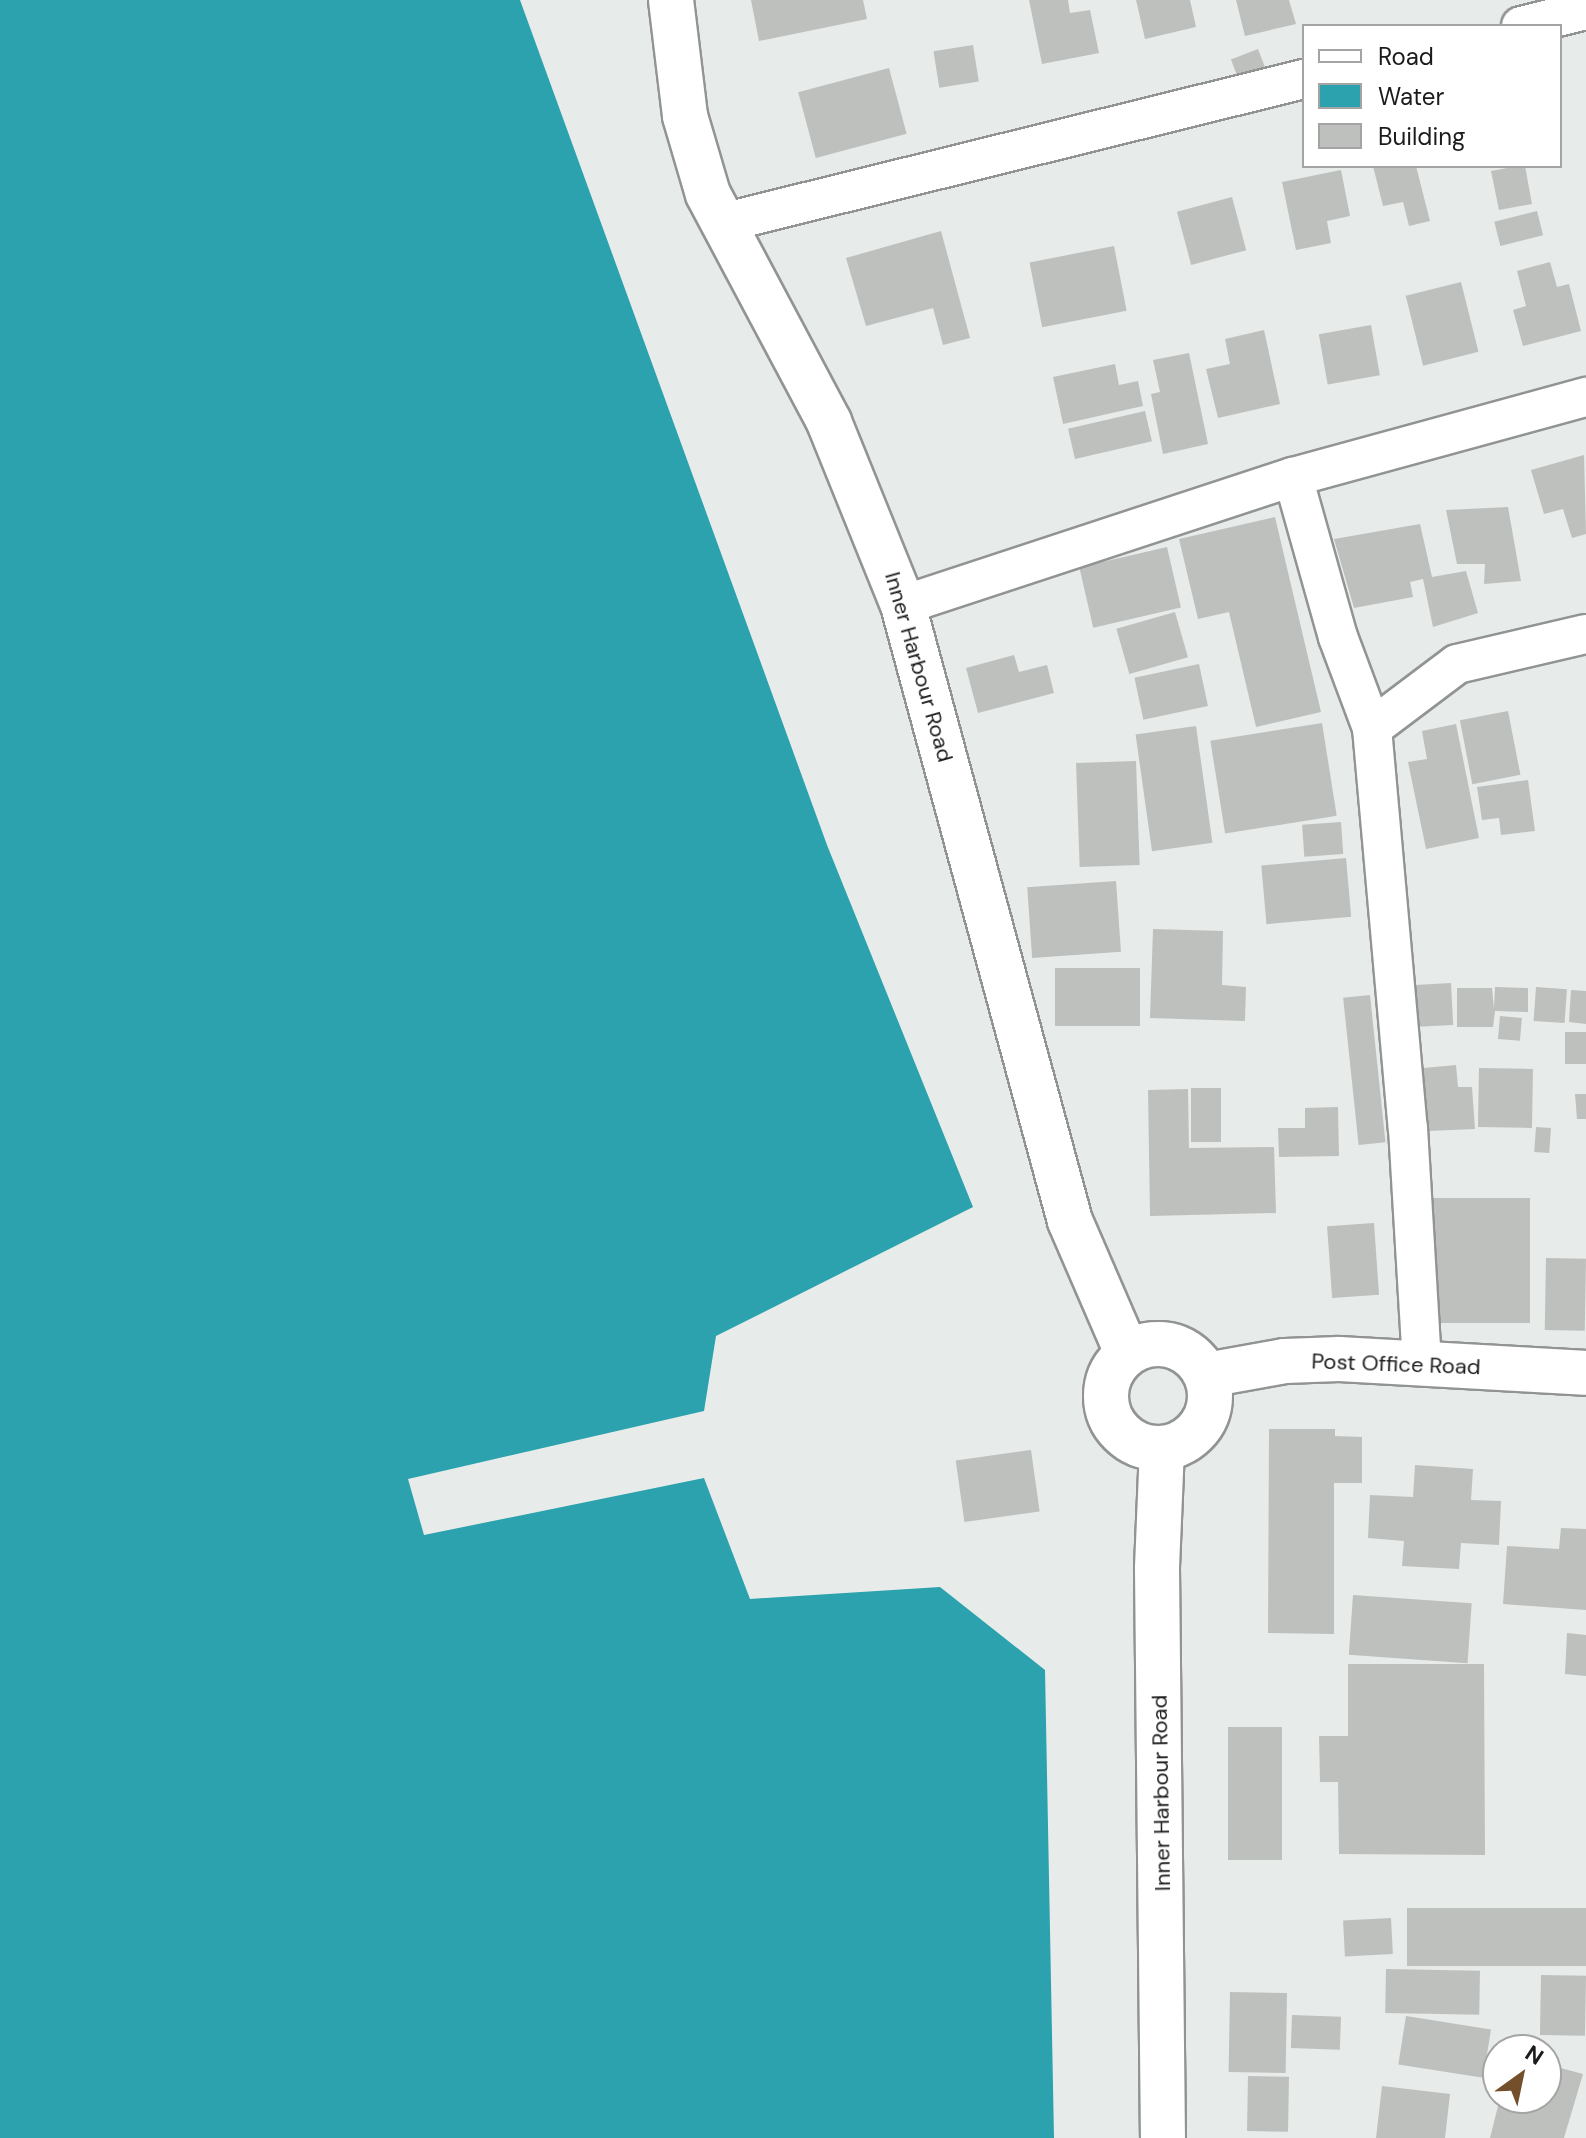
<!DOCTYPE html>
<html>
<head>
<meta charset="utf-8">
<style>
	body { margin:0 }
	#map { position:relative; width:1586px; height:2138px; overflow:hidden; background:#e7ebe9; font-family:"DM Sans",sans-serif }
	div>[style] { position:absolute }
	[style*='--x'] { left:calc(var(--x)*1px); top:calc(var(--y)*1px); width:calc(var(--w)*1px); rotate:calc(var(--a)*1deg) }
	.water>* { inset:0; background:#2ba2ad }
	.building>* { inset:0; background:#bec0be; transform-origin:0 0 }
	.roads { filter:drop-shadow(2px 0 #919493) drop-shadow(-2px 0 #919493) drop-shadow(0 2px #919493) drop-shadow(0 -2px #919493) }
	.minor>* { height:38px; margin:-19px; padding:0 19px; transform-origin:19px; border-radius:19px; background:#fff }
	.major>* { height:44px; margin:-22px; padding:0 22px; transform-origin:22px; border-radius:22px; background:#fff }
	.major>.ring { margin:-22px; padding:0; box-sizing:content-box; background:none; border:44px solid #fff; border-radius:50% }
	.highway>* { height:44px; margin:-22px; padding:0 22px; transform-origin:22px; border-radius:22px; background:#fff }
	span { translate:-50% -50%; white-space:nowrap; text-align:center; line-height:1.15; -webkit-text-stroke:7px #fff; paint-order:stroke }
	.street-label { font-size:22px; color:#1a1b1a }
	.legend { position:absolute; left:1302px; top:24px; width:260px; height:144px; box-sizing:border-box; background:#fff; border:2px solid #a3a4a3; margin:0; padding:10px 14px; list-style:none; font-size:24px; color:#1a1b1a }
	.legend li { display:flex; align-items:center; gap:16px; height:40px }
	.legend b { width:40px; border:2px solid #a3a4a3 }
	.north { position:absolute; left:1482px; top:2034px; width:80px; height:80px; box-sizing:border-box; background:#fff; border:2px solid #a3a4a3; border-radius:50%; rotate:33deg; font-size:22px; font-weight:700; line-height:32px; text-align:center; color:#1a1b1a }
	.north::after { content:''; display:block; margin:auto; width:28px; height:36px; background:#744f2b; clip-path:polygon(50% 0,100% 100%,50% 72%,0 100%) }
</style>
</head>
<body>
<div id="map">
	<div class="water">
		<i style="clip-path:polygon(0 0,520px 0,827px 845px,973px 1207px,716px 1336px,704px 1411px,408px 1479px,424px 1535px,704px 1478px,750px 1599px,940px 1587px,1045px 1670px,1054px 2138px,0 2138px)"></i>
	</div>
	<div class="building">
		<i style="clip-path:polygon(751px 0,863px 0,867px 19px,759px 41px)"></i>
		<i style="clip-path:polygon(1029px 0,1068px 0,1070px 13px,1090px 10px,1099px 53px,1042px 64px)"></i>
		<i style="clip-path:polygon(1136px 0,1190px 0,1196px 27px,1145px 39px)"></i>
		<i style="clip-path:polygon(1236px 0,1289px 0,1296px 24px,1245px 36px)"></i>
		<i style="left:973px;top:45px;width:37px;height:40px;rotate:81deg"></i>
		<i style="left:1258px;top:49px;width:26px;height:29px;rotate:69deg"></i>
		<i style="left:889px;top:68px;width:68px;height:94px;rotate:75deg"></i>
		<i style="clip-path:polygon(1373px 166px,1416px 166px,1430px 221px,1409px 226px,1403px 202px,1383px 206px)"></i>
		<i style="clip-path:polygon(1518px 166px,1525px 166px,1532px 204px,1499px 210px,1491px 171px)"></i>
		<i style="clip-path:polygon(1341px 170px,1350px 216px,1327px 221px,1331px 243px,1296px 250px,1282px 182px)"></i>
		<i style="left:1232px;top:197px;width:55px;height:57px;rotate:75deg"></i>
		<i style="left:1537px;top:211px;width:25px;height:44px;rotate:76deg"></i>
		<i style="clip-path:polygon(941px 231px,970px 338px,943px 345px,933px 308px,866px 326px,846px 258px)"></i>
		<i style="left:1114px;top:246px;width:66px;height:86px;rotate:79deg"></i>
		<i style="clip-path:polygon(1550px 262px,1557px 287px,1569px 284px,1581px 331px,1523px 346px,1513px 310px,1526px 306px,1517px 271px)"></i>
		<i style="left:1461px;top:282px;width:72px;height:57px;rotate:76deg"></i>
		<i style="left:1371px;top:325px;width:51px;height:53px;rotate:80deg"></i>
		<i style="clip-path:polygon(1264px 330px,1280px 404px,1218px 418px,1206px 369px,1230px 364px,1225px 339px)"></i>
		<i style="clip-path:polygon(1189px 353px,1208px 444px,1163px 454px,1151px 394px,1160px 392px,1153px 360px)"></i>
		<i style="clip-path:polygon(1115px 364px,1119px 385px,1138px 381px,1143px 406px,1063px 424px,1053px 377px)"></i>
		<i style="left:1145px;top:411px;width:31px;height:79px;rotate:77deg"></i>
		<i style="clip-path:polygon(1584px 455px,1586px 534px,1572px 538px,1563px 509px,1544px 514px,1531px 470px)"></i>
		<i style="clip-path:polygon(1508px 507px,1521px 581px,1484px 584px,1485px 564px,1457px 564px,1446px 510px)"></i>
		<i style="clip-path:polygon(1275px 517px,1321px 712px,1256px 727px,1229px 612px,1198px 619px,1179px 539px)"></i>
		<i style="clip-path:polygon(1420px 524px,1432px 577px,1466px 571px,1478px 613px,1433px 627px,1423px 579px,1410px 582px,1413px 597px,1354px 608px,1334px 539px)"></i>
		<i style="left:1167px;top:547px;width:62px;height:90px;rotate:77deg"></i>
		<i style="left:1175px;top:612px;width:47px;height:61px;rotate:74deg"></i>
		<i style="clip-path:polygon(1014px 655px,1019px 672px,1047px 665px,1054px 693px,978px 713px,966px 668px)"></i>
		<i style="left:1199px;top:664px;width:43px;height:66px;rotate:78deg"></i>
		<i style="left:1508px;top:711px;width:65px;height:49px;rotate:79deg"></i>
		<i style="left:1322px;top:723px;width:94px;height:113px;rotate:81deg"></i>
		<i style="clip-path:polygon(1456px 724px,1479px 838px,1426px 849px,1408px 762px,1427px 759px,1422px 731px)"></i>
		<i style="left:1196px;top:726px;width:118px;height:61px;rotate:82deg"></i>
		<i style="left:1136px;top:761px;width:104px;height:60px;rotate:88deg"></i>
		<i style="clip-path:polygon(1528px 780px,1535px 831px,1501px 835px,1499px 818px,1482px 820px,1477px 787px)"></i>
		<i style="left:1341px;top:822px;width:32px;height:39px;rotate:86deg"></i>
		<i style="left:1346px;top:858px;width:59px;height:85px;rotate:85deg"></i>
		<i style="left:1116px;top:881px;width:71px;height:89px;rotate:86deg"></i>
		<i style="clip-path:polygon(1153px 929px,1223px 931px,1222px 985px,1246px 987px,1245px 1021px,1150px 1018px)"></i>
		<i style="left:1140px;top:968px;width:58px;height:85px;rotate:90deg"></i>
		<i style="left:1451px;top:983px;width:42px;height:36px;rotate:87deg"></i>
		<i style="clip-path:polygon(1495px 987px,1528px 988px,1528px 1012px,1495px 1011px,1493px 1027px,1457px 1027px,1457px 988px,1492px 988px,1494px 1009px)"></i>
		<i style="left:1536px;top:987px;width:31px;height:34px;rotate:4deg"></i>
		<i style="clip-path:polygon(1571px 990px,1586px 991px,1586px 1024px,1569px 1022px)"></i>
		<i style="left:1370px;top:995px;width:148px;height:27px;rotate:84deg"></i>
		<i style="left:1500px;top:1016px;width:22px;height:23px;rotate:5deg"></i>
		<i style="left:1565px;top:1032px;width:21px;height:32px"></i>
		<i style="clip-path:polygon(1456px 1065px,1458px 1087px,1472px 1087px,1475px 1129px,1428px 1131px,1423px 1068px)"></i>
		<i style="left:1479px;top:1068px;width:54px;height:59px;rotate:1deg"></i>
		<i style="left:1191px;top:1088px;width:30px;height:54px"></i>
		<i style="clip-path:polygon(1188px 1089px,1189px 1148px,1274px 1147px,1276px 1213px,1150px 1216px,1148px 1090px)"></i>
		<i style="clip-path:polygon(1575px 1094px,1586px 1094px,1586px 1119px,1577px 1119px)"></i>
		<i style="clip-path:polygon(1338px 1107px,1339px 1156px,1279px 1157px,1278px 1128px,1305px 1128px,1305px 1108px)"></i>
		<i style="left:1536px;top:1127px;width:15px;height:25px;rotate:4deg"></i>
		<i style="left:1432px;top:1198px;width:98px;height:125px"></i>
		<i style="left:1374px;top:1223px;width:72px;height:47px;rotate:86deg"></i>
		<i style="left:1546px;top:1258px;width:40px;height:72px;rotate:1deg"></i>
		<i style="clip-path:polygon(1269px 1429px,1335px 1429px,1335px 1436px,1362px 1437px,1362px 1483px,1334px 1483px,1334px 1634px,1268px 1633px)"></i>
		<i style="left:1031px;top:1450px;width:62px;height:76px;rotate:82deg"></i>
		<i style="clip-path:polygon(1415px 1465px,1473px 1469px,1471px 1500px,1501px 1501px,1499px 1545px,1461px 1543px,1459px 1569px,1402px 1566px,1404px 1541px,1368px 1538px,1370px 1495px,1413px 1497px)"></i>
		<i style="clip-path:polygon(1561px 1528px,1586px 1529px,1586px 1610px,1503px 1604px,1507px 1546px,1559px 1549px)"></i>
		<i style="left:1353px;top:1595px;width:119px;height:60px;rotate:4deg"></i>
		<i style="clip-path:polygon(1567px 1633px,1586px 1635px,1586px 1676px,1565px 1674px)"></i>
		<i style="clip-path:polygon(1348px 1664px,1484px 1664px,1485px 1855px,1339px 1854px,1338px 1782px,1320px 1782px,1319px 1736px,1348px 1736px)"></i>
		<i style="left:1228px;top:1727px;width:54px;height:133px"></i>
		<i style="left:1407px;top:1908px;width:179px;height:58px"></i>
		<i style="left:1391px;top:1918px;width:36px;height:48px;rotate:87deg"></i>
		<i style="left:1386px;top:1969px;width:94px;height:44px;rotate:1deg"></i>
		<i style="left:1541px;top:1975px;width:45px;height:60px;rotate:1deg"></i>
		<i style="left:1230px;top:1992px;width:57px;height:80px;rotate:1deg"></i>
		<i style="left:1292px;top:2015px;width:49px;height:33px;rotate:2deg"></i>
		<i style="left:1406px;top:2016px;width:86px;height:49px;rotate:9deg"></i>
		<i style="clip-path:polygon(1546px 2064px,1583px 2074px,1564px 2138px,1490px 2138px,1500px 2098px,1546px 2098px)"></i>
		<i style="left:1248px;top:2076px;width:41px;height:55px;rotate:1deg"></i>
		<i style="clip-path:polygon(1382px 2086px,1450px 2094px,1445px 2138px,1376px 2138px)"></i>
	</div>
	<div class="roads">
		<div class="minor">
			<i style="--x:1521;--y:26;--w:67;--a:-13.8"></i>
			<i style="--x:722;--y:223;--w:600;--a:-13.9"></i>
			<i style="--x:1293;--y:477;--w:166;--a:74.3"></i>
			<i style="--x:1338;--y:637;--w:97;--a:69.5"></i>
			<i style="--x:1372;--y:728;--w:402;--a:84.9"></i>
			<i style="--x:1408;--y:1128;--w:235;--a:86.6"></i>
			<i style="--x:903;--y:605;--w:410;--a:-18.2"></i>
			<i style="--x:1293;--y:477;--w:304;--a:-15.3"></i>
			<i style="--x:1372;--y:728;--w:106;--a:-37"></i>
			<i style="--x:1457;--y:664;--w:132;--a:-13.1"></i>
		</div>
		<div class="major">
			<i class="ring" style="left:1106px;top:1344px;width:60px;height:60px"></i>
			<i style="--x:1207;--y:1375;--w:79;--a:-10.2"></i>
			<i style="--x:1285;--y:1361;--w:54;--a:-2.1"></i>
			<i style="--x:1339;--y:1359;--w:247;--a:3.2"></i>
			<i style="--x:1162;--y:1448;--w:121;--a:92.4"></i>
			<i style="--x:1157;--y:1569;--w:569;--a:89.4"></i>
		</div>
		<div class="highway">
			<i style="--x:671;--y:0;--w:117;--a:83.1"></i>
			<i style="--x:685;--y:116;--w:81;--a:73.6"></i>
			<i style="--x:708;--y:194;--w:258;--a:62"></i>
			<i style="--x:829;--y:422;--w:197;--a:68"></i>
			<i style="--x:903;--y:605;--w:638;--a:74.83"></i>
			<i style="--x:1070;--y:1221;--w:144;--a:66.6"></i>
		</div>
	</div>
	<div class="street-label">
		<span style="left:919px;top:667px;rotate:74deg">Inner Harbour Road</span>
		<span style="left:1396px;top:1364px;rotate:2deg">Post Office Road</span>
		<span style="left:1161px;top:1793px;rotate:-91deg">Inner Harbour Road</span>
	</div>
	<ul class="legend">
	<li><b style="height:10px;background:#fff"></b>Road</li>
	<li><b style="height:22px;background:#2ba2ad"></b>Water</li>
	<li><b style="height:22px;background:#bec0be"></b>Building</li>
	</ul>
	<div class="north">N</div>
</div>
</body>
</html>
